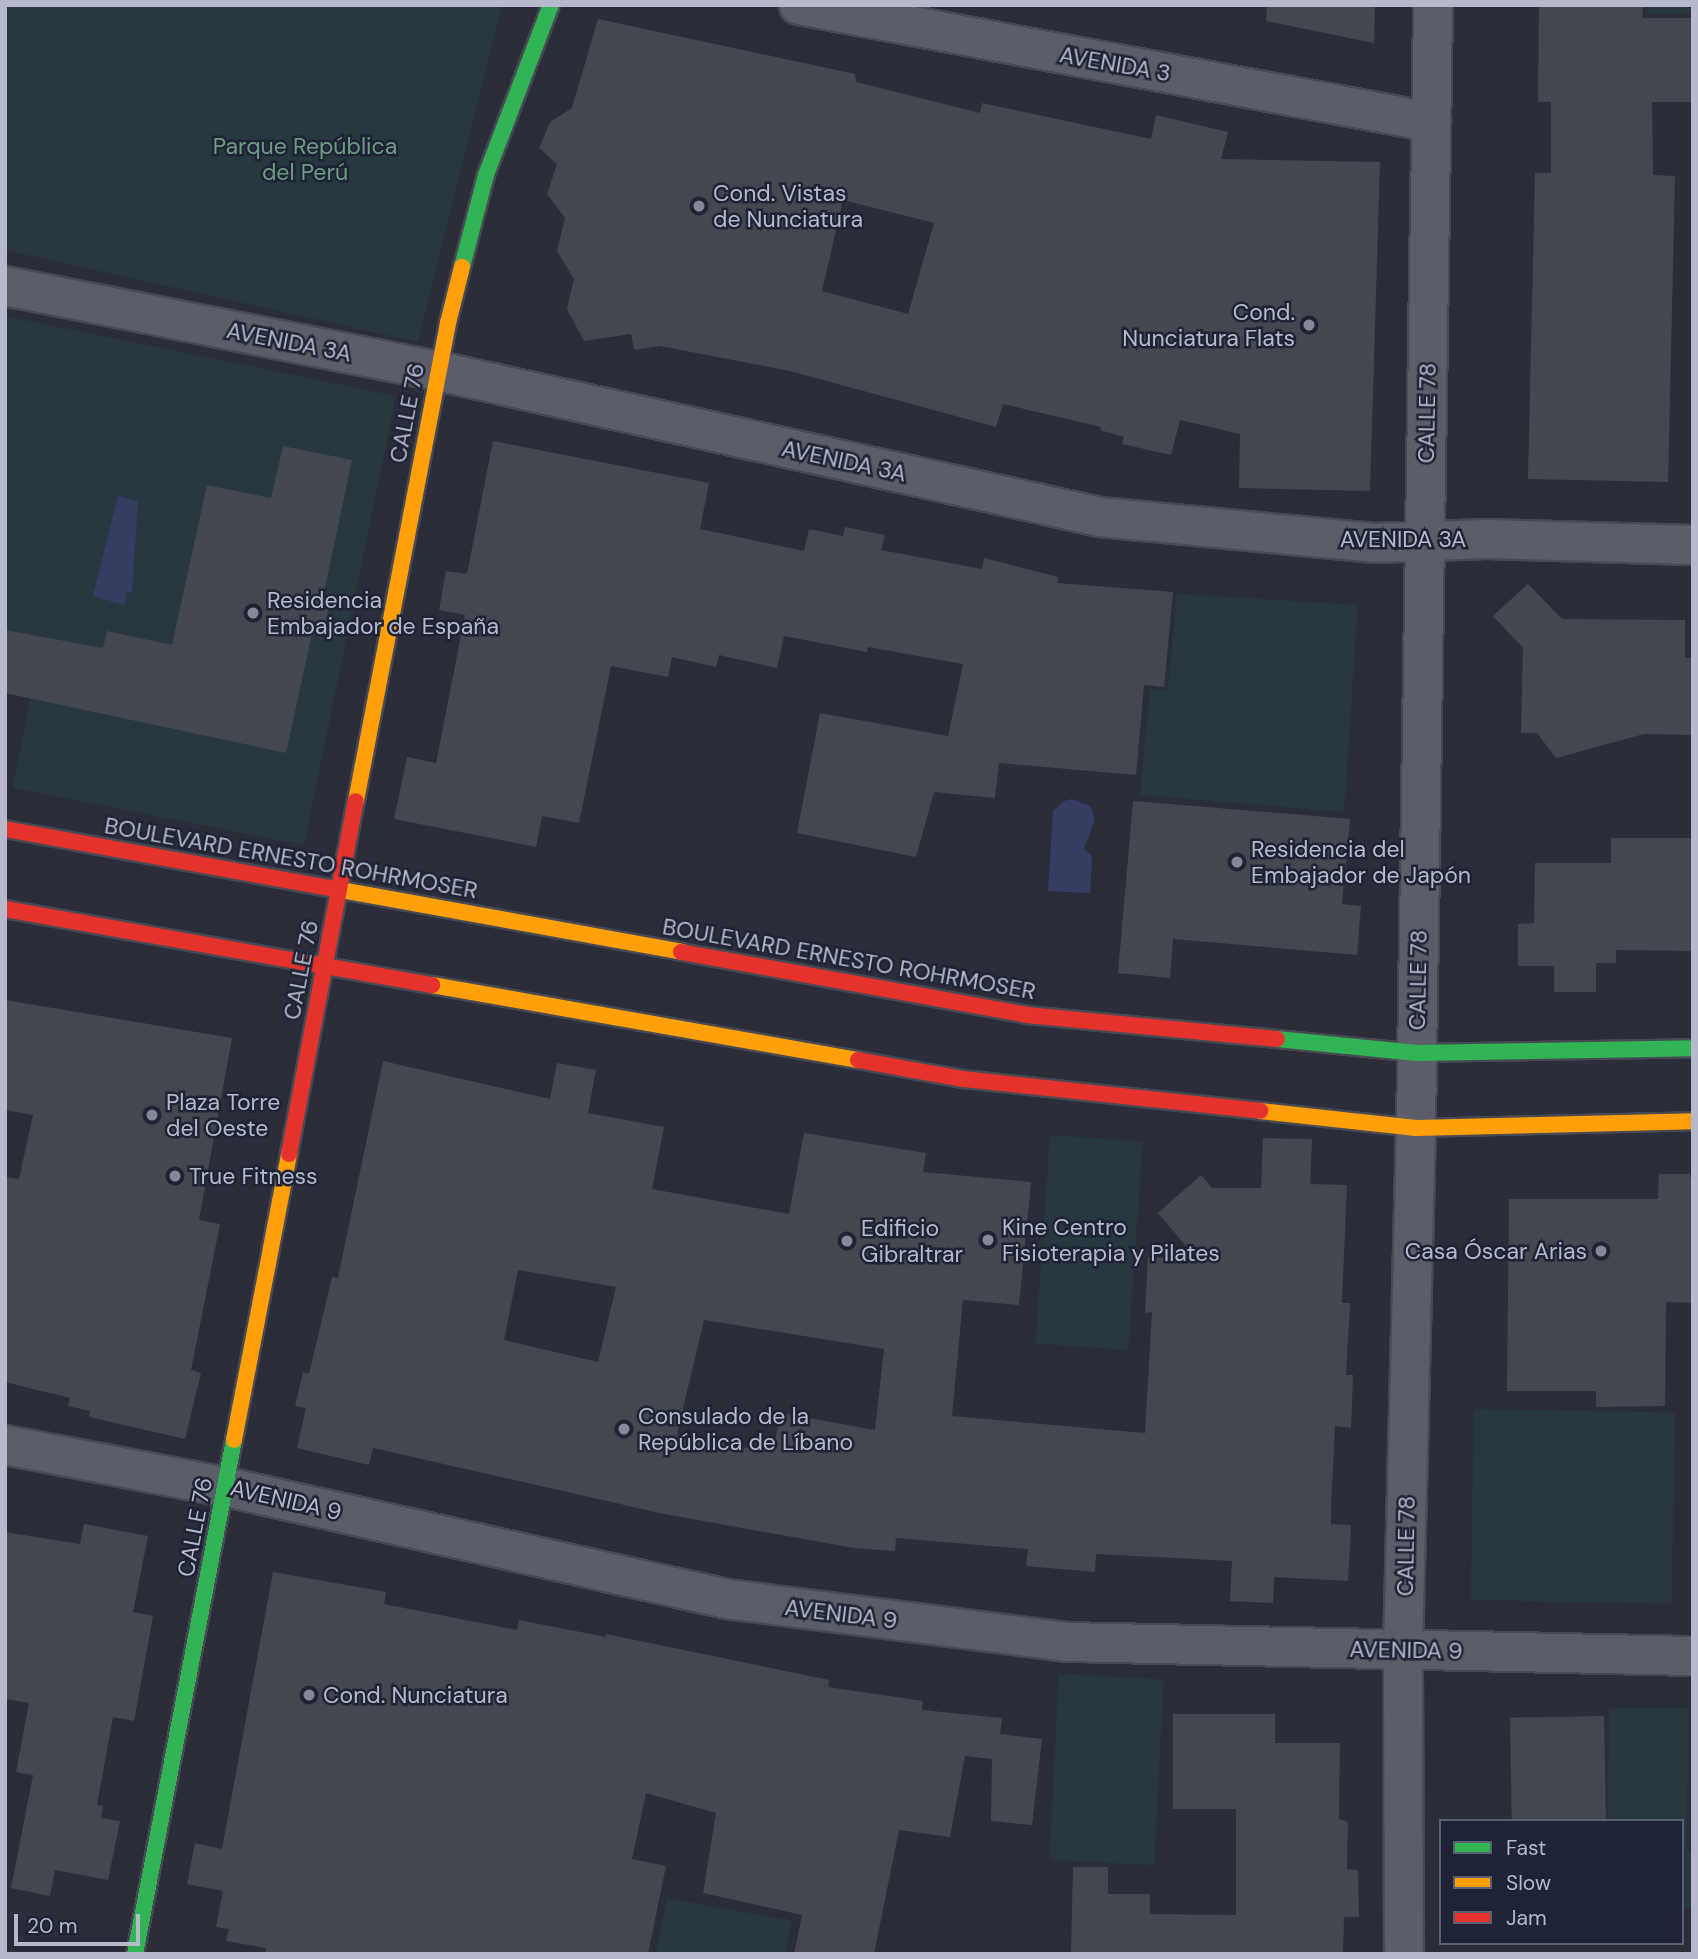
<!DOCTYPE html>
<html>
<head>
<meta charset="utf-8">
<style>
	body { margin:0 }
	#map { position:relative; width:1698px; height:1959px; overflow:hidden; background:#2b2e3a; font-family:"DM Sans",sans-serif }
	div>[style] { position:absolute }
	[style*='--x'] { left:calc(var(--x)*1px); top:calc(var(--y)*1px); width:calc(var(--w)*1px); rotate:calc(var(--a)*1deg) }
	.green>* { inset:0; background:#283840; transform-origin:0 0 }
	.water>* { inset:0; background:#353e62 }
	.building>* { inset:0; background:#444750; transform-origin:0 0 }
	.roads { filter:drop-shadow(2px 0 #474a53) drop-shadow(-2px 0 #474a53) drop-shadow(0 2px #474a53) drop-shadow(0 -2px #474a53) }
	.street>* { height:38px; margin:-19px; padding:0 19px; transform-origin:19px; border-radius:19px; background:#5b5e68 }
	.fast>* { height:16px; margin:-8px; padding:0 8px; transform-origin:8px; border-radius:8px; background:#30b455 }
	.slow>* { height:16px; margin:-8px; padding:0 8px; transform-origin:8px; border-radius:8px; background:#ff9f0a }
	.jam>* { height:16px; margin:-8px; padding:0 8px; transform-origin:8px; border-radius:8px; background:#e5322d }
	.dots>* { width:19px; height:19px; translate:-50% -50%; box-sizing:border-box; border:4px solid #1e2335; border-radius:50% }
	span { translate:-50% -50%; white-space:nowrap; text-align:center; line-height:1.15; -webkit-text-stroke:5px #1e2335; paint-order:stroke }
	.street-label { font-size:23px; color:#b5b9cb }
	.park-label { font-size:23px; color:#6c9c81 }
	.poi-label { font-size:23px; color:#b5b9cb }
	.left { translate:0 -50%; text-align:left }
	.right { translate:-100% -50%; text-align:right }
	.frame { position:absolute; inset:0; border:7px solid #b5b9cb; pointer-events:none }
	.legend { position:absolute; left:1439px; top:1819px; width:245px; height:126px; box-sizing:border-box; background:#1e2335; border:2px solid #5a5f71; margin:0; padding:9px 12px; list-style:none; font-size:21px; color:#b5b9cb }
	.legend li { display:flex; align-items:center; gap:14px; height:35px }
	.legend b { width:35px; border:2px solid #5a5f71 }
	.scale { position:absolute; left:14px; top:1914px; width:126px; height:32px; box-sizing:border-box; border:4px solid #b5b9cb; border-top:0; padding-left:9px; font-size:21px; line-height:24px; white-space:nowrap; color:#b5b9cb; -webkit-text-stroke:5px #1e2335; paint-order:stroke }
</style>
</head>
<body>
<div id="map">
	<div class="green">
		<i style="clip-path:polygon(5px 5px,502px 5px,418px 342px,5px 250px)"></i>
		<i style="left:1648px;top:5px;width:45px;height:9px"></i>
		<i style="clip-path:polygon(5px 316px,396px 396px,304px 845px,13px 788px,42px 637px,5px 630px)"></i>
		<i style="clip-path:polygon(1177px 594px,1358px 605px,1344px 812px,1140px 795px,1150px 689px,1168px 690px)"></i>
		<i style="left:1050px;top:1135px;width:93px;height:209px;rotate:4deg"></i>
		<i style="left:1474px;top:1409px;width:201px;height:191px;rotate:1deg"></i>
		<i style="left:1059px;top:1674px;width:105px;height:186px;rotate:3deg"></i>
		<i style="clip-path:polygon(1609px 1708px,1688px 1708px,1687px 1851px,1693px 1851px,1693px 1908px,1682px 1908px,1682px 1821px,1608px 1821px)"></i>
		<i style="clip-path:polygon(667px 1898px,792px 1921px,785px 1954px,656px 1954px)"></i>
	</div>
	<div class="water">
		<i style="clip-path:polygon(118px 496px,138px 501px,132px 593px,127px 592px,124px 605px,93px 596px)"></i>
		<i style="clip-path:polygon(1072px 799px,1090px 806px,1095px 819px,1084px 849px,1092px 856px,1090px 893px,1048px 891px,1053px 811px,1064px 801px)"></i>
	</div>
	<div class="building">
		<i style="clip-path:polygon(1267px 5px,1375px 5px,1374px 43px,1266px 21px)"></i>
		<i style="clip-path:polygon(1539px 7px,1643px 7px,1642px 18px,1691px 18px,1693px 102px,1652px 102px,1653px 175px,1675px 176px,1668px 482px,1528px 479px,1535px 173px,1551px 173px,1551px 102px,1538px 102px)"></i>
		<i style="clip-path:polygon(evenodd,598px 19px,855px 74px,856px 82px,980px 113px,982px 103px,1151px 139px,1156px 115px,1228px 132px,1221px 159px,1380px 162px,1370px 491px,1239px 488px,1240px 434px,1180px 420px,1171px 455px,1122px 444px,1124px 437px,1100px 430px,1101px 427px,1003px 404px,996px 427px,790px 371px,660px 346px,634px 350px,631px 334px,584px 341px,567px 309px,574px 279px,557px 251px,565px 218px,547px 194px,557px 164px,539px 148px,550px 122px,572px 108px,598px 19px,843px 200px,934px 223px,908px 314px,822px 291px,843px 200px)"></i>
		<i style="clip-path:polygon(493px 441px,709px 483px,700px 529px,804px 551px,809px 529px,843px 536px,845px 527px,885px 535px,881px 550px,982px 569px,984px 558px,1058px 577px,1057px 583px,1173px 592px,1164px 687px,1144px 685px,1136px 775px,999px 763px,995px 798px,934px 792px,916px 857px,797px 833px,820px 713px,948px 736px,963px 664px,868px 647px,867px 652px,784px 636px,777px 668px,719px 655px,716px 667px,672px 657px,668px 677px,611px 666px,579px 823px,542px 816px,536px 847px,394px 819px,407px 757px,436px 763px,465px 615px,439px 610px,446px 571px,467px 574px)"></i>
		<i style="clip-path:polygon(283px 446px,352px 460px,323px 597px,331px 599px,323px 631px,313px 629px,286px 753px,5px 693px,5px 630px,103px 648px,107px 631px,172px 645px,207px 485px,271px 498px)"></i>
		<i style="clip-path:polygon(1528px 584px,1562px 619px,1685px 620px,1685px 658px,1693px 658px,1693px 735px,1644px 734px,1556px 758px,1537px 733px,1521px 733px,1523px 648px,1493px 616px)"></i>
		<i style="clip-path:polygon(1133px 801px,1350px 819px,1342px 904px,1361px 906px,1357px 955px,1173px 939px,1170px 978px,1118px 973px)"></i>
		<i style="clip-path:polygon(1611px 838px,1693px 838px,1693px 951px,1616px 950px,1616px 963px,1596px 963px,1596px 992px,1554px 992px,1554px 966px,1518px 966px,1518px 924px,1534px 923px,1535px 863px,1611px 863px)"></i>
		<i style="clip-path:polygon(5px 1000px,232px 1038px,199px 1220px,220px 1224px,191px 1370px,201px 1373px,185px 1439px,89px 1417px,90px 1411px,68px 1406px,70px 1398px,5px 1382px,5px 1177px,19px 1179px,33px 1115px,5px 1110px)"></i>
		<i style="clip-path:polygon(evenodd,383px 1061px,550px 1099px,557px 1063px,596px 1070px,588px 1113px,664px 1127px,652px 1189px,789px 1214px,804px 1133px,926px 1153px,923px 1172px,1031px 1182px,1019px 1305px,963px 1300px,952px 1416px,1145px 1433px,1152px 1312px,1145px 1313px,1148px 1257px,1197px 1259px,1158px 1213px,1201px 1175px,1212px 1188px,1261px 1188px,1263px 1138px,1312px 1139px,1310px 1184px,1347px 1185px,1342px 1303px,1350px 1303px,1346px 1375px,1353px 1375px,1351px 1428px,1335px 1426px,1331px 1506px,1331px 1524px,1351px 1525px,1348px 1581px,1274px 1577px,1273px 1603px,1230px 1601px,1232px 1561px,1096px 1554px,1095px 1572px,1026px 1566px,1028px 1549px,896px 1538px,895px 1551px,854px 1548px,664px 1514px,373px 1448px,369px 1465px,297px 1448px,306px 1408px,295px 1406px,303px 1372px,309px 1374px,332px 1277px,338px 1278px,383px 1061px,518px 1270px,616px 1287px,598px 1362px,504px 1340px,518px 1270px,383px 1061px,704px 1320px,884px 1349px,875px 1430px,780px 1413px,773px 1453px,677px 1434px,704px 1320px)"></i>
		<i style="clip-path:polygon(1659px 1174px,1690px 1174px,1693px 1195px,1693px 1303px,1666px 1302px,1665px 1406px,1596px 1407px,1596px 1391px,1507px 1391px,1509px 1199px,1658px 1199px)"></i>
		<i style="clip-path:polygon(84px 1524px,148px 1536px,133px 1612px,153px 1616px,134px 1721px,113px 1717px,97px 1805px,103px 1806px,101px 1818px,120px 1821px,108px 1880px,55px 1870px,50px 1896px,11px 1888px,33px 1775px,16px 1772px,29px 1703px,5px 1699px,5px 1532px,80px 1544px)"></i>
		<i style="clip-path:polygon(273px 1572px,386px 1592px,384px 1604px,517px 1630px,519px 1620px,606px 1637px,606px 1634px,829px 1680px,828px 1687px,923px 1701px,922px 1710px,1002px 1718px,1000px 1734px,1042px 1739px,1032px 1825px,991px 1821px,992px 1759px,965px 1756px,950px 1837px,899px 1830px,874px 1954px,794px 1954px,802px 1915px,703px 1893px,716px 1813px,646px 1793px,632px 1859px,666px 1866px,648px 1954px,265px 1954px,266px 1948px,226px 1941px,229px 1929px,216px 1927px,223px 1891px,187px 1884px,195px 1843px,222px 1849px)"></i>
		<i style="clip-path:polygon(1173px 1714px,1275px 1714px,1275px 1743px,1340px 1743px,1339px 1819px,1348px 1822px,1347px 1869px,1358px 1870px,1359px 1917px,1344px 1917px,1343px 1954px,1071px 1954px,1073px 1867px,1108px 1867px,1108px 1894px,1150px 1894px,1150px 1914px,1236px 1915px,1236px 1809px,1173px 1809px)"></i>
		<i style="left:1604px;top:1716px;width:105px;height:94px;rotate:89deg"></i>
	</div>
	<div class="roads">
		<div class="street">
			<i style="--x:799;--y:5;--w:643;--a:10.49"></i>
			<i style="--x:5;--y:286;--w:441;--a:11.1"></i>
			<i style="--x:438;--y:371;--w:678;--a:12.44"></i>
			<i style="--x:1100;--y:517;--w:275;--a:5.4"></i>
			<i style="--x:1374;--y:543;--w:113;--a:-2"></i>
			<i style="--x:1487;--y:539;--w:206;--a:1.7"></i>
			<i style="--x:5;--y:1445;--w:225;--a:10.8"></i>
			<i style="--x:226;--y:1487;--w:513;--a:12.6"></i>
			<i style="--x:727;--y:1599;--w:342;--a:7.2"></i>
			<i style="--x:1066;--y:1642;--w:627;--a:1.28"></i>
			<i style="--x:1404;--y:1954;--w:303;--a:-90.2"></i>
			<i style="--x:1403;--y:1651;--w:523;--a:-88.58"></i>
			<i style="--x:1416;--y:1128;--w:1123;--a:-89.13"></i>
		</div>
		<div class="fast">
			<i style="--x:462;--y:267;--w:95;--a:-75.4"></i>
			<i style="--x:486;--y:175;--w:182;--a:-69.1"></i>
			<i style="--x:1277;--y:1039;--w:141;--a:5.7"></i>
			<i style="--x:1417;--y:1053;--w:276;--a:-1"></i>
			<i style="--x:135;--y:1954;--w:523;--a:-79.1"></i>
		</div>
		<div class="slow">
			<i style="--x:356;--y:801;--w:487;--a:-79.1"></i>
			<i style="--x:448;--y:323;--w:58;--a:-76"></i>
			<i style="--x:336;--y:889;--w:351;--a:10.3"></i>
			<i style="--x:432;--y:985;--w:433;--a:10"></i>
			<i style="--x:1260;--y:1111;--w:157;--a:6.2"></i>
			<i style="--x:1416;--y:1128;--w:277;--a:-1.4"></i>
			<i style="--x:234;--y:1440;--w:291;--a:-79.1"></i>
		</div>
		<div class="jam">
			<i style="--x:5;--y:829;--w:336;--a:10.3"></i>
			<i style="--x:5;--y:909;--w:434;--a:10.1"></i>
			<i style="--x:681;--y:952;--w:352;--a:10.3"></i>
			<i style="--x:1027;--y:1015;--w:251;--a:5.5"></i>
			<i style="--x:858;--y:1060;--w:107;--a:10.3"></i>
			<i style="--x:963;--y:1079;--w:299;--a:6.1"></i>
			<i style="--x:289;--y:1154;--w:359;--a:-79.3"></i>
		</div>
	</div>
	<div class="dots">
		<i style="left:699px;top:206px;background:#858898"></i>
		<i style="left:1309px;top:325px;background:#858898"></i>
		<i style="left:253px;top:613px;background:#858898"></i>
		<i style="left:1237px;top:862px;background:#858898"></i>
		<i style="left:152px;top:1115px;background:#858898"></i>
		<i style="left:175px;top:1176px;background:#858898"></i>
		<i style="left:988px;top:1240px;background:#858898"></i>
		<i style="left:847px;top:1241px;background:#858898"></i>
		<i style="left:1601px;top:1251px;background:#858898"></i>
		<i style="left:624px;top:1429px;background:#858898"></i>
		<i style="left:309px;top:1695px;background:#858898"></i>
	</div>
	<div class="street-label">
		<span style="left:1115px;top:64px;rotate:10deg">AVENIDA 3</span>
		<span style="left:289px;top:342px;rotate:11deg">AVENIDA 3A</span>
		<span style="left:407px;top:413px;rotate:-79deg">CALLE 76</span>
		<span style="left:1427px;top:413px;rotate:-89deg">CALLE 78</span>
		<span style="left:844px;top:461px;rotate:12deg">AVENIDA 3A</span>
		<span style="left:1403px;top:539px">AVENIDA 3A</span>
		<span style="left:291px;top:858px;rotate:10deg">BOULEVARD ERNESTO ROHRMOSER</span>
		<span style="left:849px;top:959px;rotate:10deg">BOULEVARD ERNESTO ROHRMOSER</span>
		<span style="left:301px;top:970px;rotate:-79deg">CALLE 76</span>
		<span style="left:1418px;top:980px;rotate:-89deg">CALLE 78</span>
		<span style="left:286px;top:1500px;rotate:13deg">AVENIDA 9</span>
		<span style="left:195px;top:1527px;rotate:-79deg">CALLE 76</span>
		<span style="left:1406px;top:1546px;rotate:-89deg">CALLE 78</span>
		<span style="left:841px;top:1614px;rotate:7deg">AVENIDA 9</span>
		<span style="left:1406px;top:1650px;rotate:1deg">AVENIDA 9</span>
	</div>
	<div class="park-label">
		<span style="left:305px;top:159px">Parque República<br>del Perú</span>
	</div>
	<div class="poi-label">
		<span class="left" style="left:713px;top:206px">Cond. Vistas<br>de Nunciatura</span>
		<span class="right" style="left:1295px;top:325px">Cond.<br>Nunciatura Flats</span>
		<span class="left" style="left:267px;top:613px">Residencia<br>Embajador de España</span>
		<span class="left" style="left:1251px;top:862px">Residencia del<br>Embajador de Japón</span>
		<span class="left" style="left:166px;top:1115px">Plaza Torre<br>del Oeste</span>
		<span class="left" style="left:189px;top:1176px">True Fitness</span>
		<span class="left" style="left:1002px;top:1240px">Kine Centro<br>Fisioterapia y Pilates</span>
		<span class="left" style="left:861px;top:1241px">Edificio<br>Gibraltrar</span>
		<span class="right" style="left:1587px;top:1251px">Casa Óscar Arias</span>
		<span class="left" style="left:638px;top:1429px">Consulado de la<br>República de Líbano</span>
		<span class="left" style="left:323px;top:1695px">Cond. Nunciatura</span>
	</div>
	<div class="frame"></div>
	<ul class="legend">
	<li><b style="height:9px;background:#30b455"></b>Fast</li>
	<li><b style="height:9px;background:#ff9f0a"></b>Slow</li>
	<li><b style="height:9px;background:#e5322d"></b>Jam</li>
	</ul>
	<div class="scale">20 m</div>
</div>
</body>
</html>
